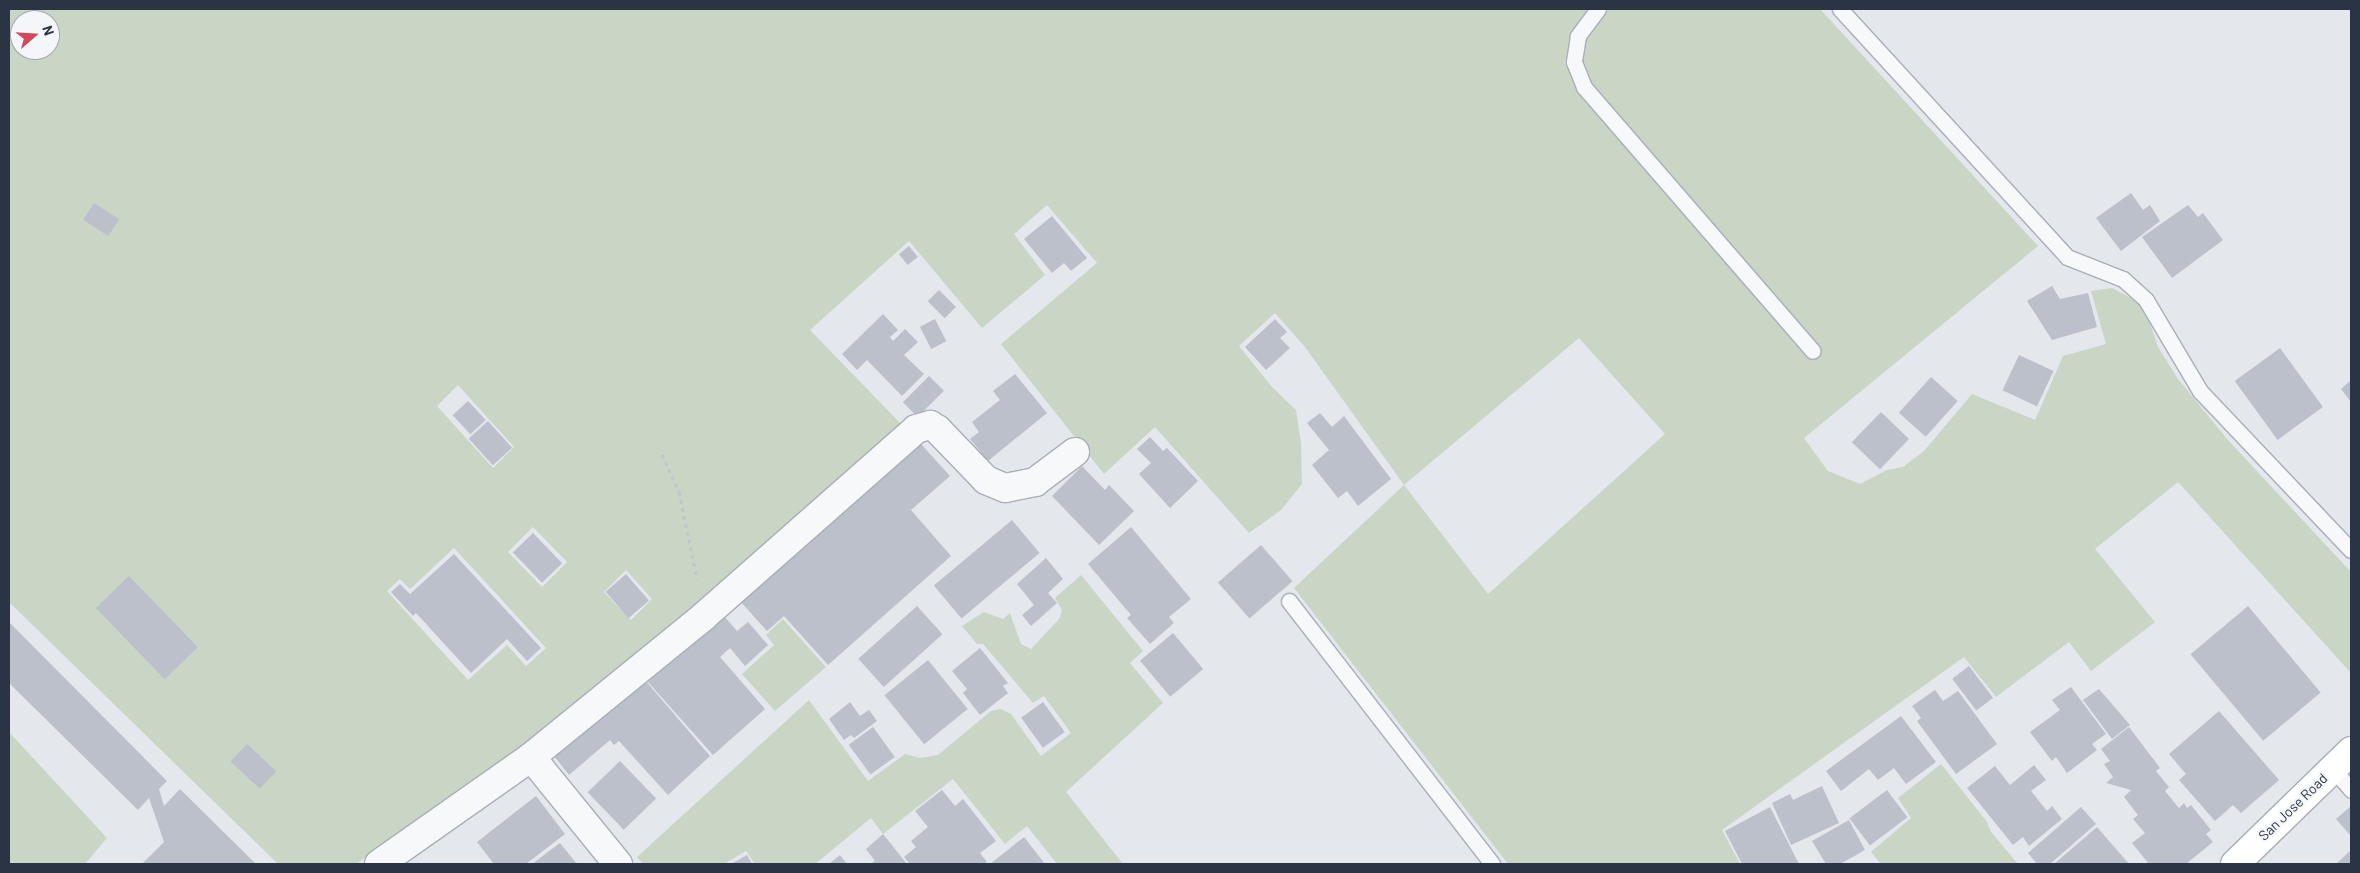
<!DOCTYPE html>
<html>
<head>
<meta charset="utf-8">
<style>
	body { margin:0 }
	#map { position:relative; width:2360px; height:873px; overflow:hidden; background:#e4e7ec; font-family:Barlow,sans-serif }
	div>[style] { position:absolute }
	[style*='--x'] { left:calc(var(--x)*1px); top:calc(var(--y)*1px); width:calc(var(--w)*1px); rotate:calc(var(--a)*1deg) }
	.green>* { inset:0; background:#c9d6c5 }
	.building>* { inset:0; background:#bbc0ca; transform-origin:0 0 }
	.path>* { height:3px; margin-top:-1.5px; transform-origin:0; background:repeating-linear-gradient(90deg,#c2c5cb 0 4px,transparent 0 8px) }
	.roads { filter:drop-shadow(1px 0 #a9aeb7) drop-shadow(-1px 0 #a9aeb7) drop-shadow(0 1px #a9aeb7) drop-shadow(0 -1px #a9aeb7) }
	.lane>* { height:15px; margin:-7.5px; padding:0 7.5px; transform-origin:7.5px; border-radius:7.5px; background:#f7f8fa }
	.street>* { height:28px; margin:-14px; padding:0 14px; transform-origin:14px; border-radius:14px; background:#f7f8fa }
	.secondary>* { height:28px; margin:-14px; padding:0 14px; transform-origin:14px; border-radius:14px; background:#fff }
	span { translate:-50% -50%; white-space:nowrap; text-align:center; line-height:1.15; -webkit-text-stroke:4.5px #f4f6f9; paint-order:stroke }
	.street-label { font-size:14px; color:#2b3445 }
	.frame { position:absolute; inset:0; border:10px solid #2b3445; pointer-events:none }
	.north { position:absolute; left:10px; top:10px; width:50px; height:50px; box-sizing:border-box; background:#f4f6f9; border:1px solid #a4a8b1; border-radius:50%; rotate:71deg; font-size:14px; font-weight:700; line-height:20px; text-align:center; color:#2b3445 }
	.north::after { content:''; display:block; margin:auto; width:18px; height:22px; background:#d1495b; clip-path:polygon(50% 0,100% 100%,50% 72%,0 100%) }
</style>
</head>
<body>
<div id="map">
	<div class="green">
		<i style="clip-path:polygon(evenodd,9px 9px,1820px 9px,2038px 246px,1804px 438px,1828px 471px,1860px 484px,1887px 470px,1903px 467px,1924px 451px,1972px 394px,2035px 420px,2063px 356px,2106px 344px,2091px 291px,2112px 288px,2144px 305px,2158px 347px,2178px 379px,2228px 440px,2351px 572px,2351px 673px,2178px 482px,2095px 549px,2155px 622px,2091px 671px,2069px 642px,1996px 697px,1964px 657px,1722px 830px,1740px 864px,1508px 864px,1294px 588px,1404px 485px,1305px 347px,1275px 313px,1239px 346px,1272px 387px,1296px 410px,1301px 443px,1302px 484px,1281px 510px,1249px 533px,1155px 427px,1104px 474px,1001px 344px,1097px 263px,1047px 205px,1014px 234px,1045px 275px,982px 328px,909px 241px,810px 330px,903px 426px,767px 549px,515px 752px,356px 864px,278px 864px,9px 602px,9px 9px,20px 20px,50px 20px,50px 50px,20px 50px,20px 20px,9px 9px,1579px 338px,1665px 434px,1488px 594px,1404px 485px,1579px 338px,9px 9px,458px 385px,514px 447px,493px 468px,437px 406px,458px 385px,9px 9px,533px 527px,567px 562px,542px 587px,508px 552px,533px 527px,9px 9px,454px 548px,546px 648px,526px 666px,507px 645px,468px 680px,387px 591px,400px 579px,410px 589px,454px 548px,9px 9px,626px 570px,652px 599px,631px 620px,604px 592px,626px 570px)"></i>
		<i style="clip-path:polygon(1081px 575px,1143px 651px,1130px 663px,1163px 703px,1066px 792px,1123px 864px,1057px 864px,1027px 826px,1005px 844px,953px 779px,883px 834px,871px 818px,815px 864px,755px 864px,746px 851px,724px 864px,643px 864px,637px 857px,809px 700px,868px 781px,905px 754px,920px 758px,938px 755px,991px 711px,1001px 709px,1011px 714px,1041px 756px,1071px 733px,1044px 696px,1033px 703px,983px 644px,977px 644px,962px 626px,984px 612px,1003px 619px,1010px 613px,1021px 644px,1031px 649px,1059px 619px,1062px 610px,1055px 598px)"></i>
		<i style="clip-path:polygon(783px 619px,826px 667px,775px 711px,742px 674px,774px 645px,766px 635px)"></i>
		<i style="clip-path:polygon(9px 732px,107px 838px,85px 864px,9px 864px)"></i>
		<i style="clip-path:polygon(1941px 764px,1987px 822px,1991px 832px,2018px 864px,1881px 864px,1871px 852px,1911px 818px,1898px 798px)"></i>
	</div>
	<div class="building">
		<i style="clip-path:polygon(2131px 193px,2143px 210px,2150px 205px,2160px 221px,2121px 251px,2096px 218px)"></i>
		<i style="left:94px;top:203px;width:30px;height:20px;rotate:33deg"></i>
		<i style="clip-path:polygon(2188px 205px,2198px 217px,2203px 213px,2223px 240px,2172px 278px,2142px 237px)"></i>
		<i style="clip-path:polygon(1052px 216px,1087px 258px,1071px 271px,1064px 263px,1052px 273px,1024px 239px)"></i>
		<i style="left:909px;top:246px;width:14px;height:13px;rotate:51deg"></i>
		<i style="clip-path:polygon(2052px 286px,2060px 299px,2088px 293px,2097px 327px,2052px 340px,2027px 301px)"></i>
		<i style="left:939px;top:290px;width:24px;height:16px;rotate:45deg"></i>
		<i style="clip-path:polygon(883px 314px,898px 330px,890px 337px,893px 341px,905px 329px,918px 342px,904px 355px,924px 374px,902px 396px,867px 360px,857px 370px,842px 354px)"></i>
		<i style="left:935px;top:319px;width:25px;height:17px;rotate:63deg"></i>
		<i style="clip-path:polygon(1275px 319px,1287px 332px,1280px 338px,1290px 348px,1266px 370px,1245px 347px)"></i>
		<i style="left:2280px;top:348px;width:73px;height:56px;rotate:54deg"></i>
		<i style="left:2019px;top:355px;width:38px;height:39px;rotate:25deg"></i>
		<i style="clip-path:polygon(1015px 374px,1047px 413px,988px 461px,970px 439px,979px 432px,972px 422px,1000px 400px,993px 391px)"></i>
		<i style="left:929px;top:376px;width:21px;height:37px;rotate:45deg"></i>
		<i style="left:1931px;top:377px;width:36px;height:48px;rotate:42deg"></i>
		<i style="clip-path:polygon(2351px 380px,2351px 402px,2341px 389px)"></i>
		<i style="left:468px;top:401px;width:26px;height:21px;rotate:47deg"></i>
		<i style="left:1881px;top:412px;width:39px;height:42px;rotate:44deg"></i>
		<i style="clip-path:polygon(1320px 413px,1332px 427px,1344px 416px,1391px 479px,1358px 506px,1347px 491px,1338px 498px,1312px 465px,1329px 450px,1307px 423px)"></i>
		<i style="left:488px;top:421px;width:36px;height:26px;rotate:48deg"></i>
		<i style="clip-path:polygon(1150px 437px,1163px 451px,1167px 448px,1198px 481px,1170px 508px,1139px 474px,1151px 463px,1137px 449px)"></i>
		<i style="clip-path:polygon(921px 444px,950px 476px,911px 510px,951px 556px,828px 665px,784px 616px,767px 631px,740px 601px,880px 476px,882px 478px)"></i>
		<i style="clip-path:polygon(1082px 466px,1105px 490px,1109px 485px,1134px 511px,1099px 545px,1052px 496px)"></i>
		<i style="left:1012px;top:520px;width:43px;height:102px;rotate:50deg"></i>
		<i style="clip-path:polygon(1131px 527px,1191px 599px,1169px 617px,1174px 623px,1150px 644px,1127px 618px,1131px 615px,1088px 564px)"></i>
		<i style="left:533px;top:533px;width:42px;height:28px;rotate:46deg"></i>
		<i style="left:1261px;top:545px;width:48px;height:57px;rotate:49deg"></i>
		<i style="clip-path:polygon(454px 554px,541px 648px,527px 661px,507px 639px,471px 673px,416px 613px,413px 616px,391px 592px,400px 584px,410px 594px)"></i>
		<i style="clip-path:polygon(1046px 558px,1063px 579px,1048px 593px,1057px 603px,1031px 626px,1022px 615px,1034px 605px,1017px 584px)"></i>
		<i style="left:626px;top:574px;width:35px;height:27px;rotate:49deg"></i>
		<i style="left:129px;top:576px;width:99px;height:46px;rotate:46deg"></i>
		<i style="left:917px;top:606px;width:38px;height:79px;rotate:48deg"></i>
		<i style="left:2248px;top:606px;width:113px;height:75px;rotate:50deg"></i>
		<i style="clip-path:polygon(723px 615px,737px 631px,748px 622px,768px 645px,745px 666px,730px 648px,720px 657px,765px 709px,713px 755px,648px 682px)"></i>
		<i style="clip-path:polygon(9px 622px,167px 781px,159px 789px,164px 806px,180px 789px,256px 864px,142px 864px,164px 842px,149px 798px,138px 810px,9px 683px)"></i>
		<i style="left:1173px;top:633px;width:47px;height:43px;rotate:50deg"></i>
		<i style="clip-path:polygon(980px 648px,1008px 683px,1003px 686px,1008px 693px,980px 715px,963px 693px,967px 689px,952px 671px)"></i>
		<i style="left:928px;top:660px;width:63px;height:56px;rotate:51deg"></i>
		<i style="left:1969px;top:666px;width:40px;height:21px;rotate:53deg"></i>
		<i style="clip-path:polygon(645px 680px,710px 756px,668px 795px,619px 741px,614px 745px,610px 740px,569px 775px,554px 756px)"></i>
		<i style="clip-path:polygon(2071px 687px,2106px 734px,2092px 744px,2097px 750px,2067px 773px,2056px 757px,2052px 761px,2030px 732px,2060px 710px,2052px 700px)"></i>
		<i style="clip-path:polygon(2099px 689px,2130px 725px,2112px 739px,2083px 700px)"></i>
		<i style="clip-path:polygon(1935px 690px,1943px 701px,1958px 691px,1997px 744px,1956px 774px,1917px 721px,1921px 718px,1912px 706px)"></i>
		<i style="clip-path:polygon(850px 702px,860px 716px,869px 710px,877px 721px,854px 738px,851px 735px,844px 740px,829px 719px)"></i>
		<i style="left:1043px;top:702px;width:37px;height:27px;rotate:54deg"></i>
		<i style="clip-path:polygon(2219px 711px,2279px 780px,2241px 813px,2233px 805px,2215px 821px,2179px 780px,2186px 774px,2169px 754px)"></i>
		<i style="clip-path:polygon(1901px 716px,1936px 762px,1906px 784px,1894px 768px,1878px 780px,1869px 769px,1841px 791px,1826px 771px)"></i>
		<i style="left:873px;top:727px;width:37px;height:30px;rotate:54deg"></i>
		<i style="clip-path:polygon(2129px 727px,2160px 768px,2156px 771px,2169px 787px,2165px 791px,2179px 808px,2184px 803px,2187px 808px,2191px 805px,2211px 830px,2206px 834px,2213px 842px,2186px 864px,2149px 864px,2132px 843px,2145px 833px,2133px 819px,2138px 815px,2124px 797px,2131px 790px,2106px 783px,2113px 777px,2104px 764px,2110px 761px,2101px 749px)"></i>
		<i style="left:247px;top:744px;width:40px;height:24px;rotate:43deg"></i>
		<i style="left:620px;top:761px;width:52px;height:45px;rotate:46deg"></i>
		<i style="clip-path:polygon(2034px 765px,2046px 780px,2031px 791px,2047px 811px,2052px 806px,2062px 819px,2029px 846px,2023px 837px,2013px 845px,1967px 788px,1995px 766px,2010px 785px)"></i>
		<i style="clip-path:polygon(1822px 786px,1839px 823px,1791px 845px,1772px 803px,1790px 794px,1793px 800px)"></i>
		<i style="clip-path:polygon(942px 790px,955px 806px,963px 799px,996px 841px,980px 853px,987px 862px,984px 864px,910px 864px,904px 857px,916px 847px,911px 841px,928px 827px,915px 811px)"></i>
		<i style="left:1887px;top:790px;width:34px;height:47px;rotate:53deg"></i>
		<i style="clip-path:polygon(536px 796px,565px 834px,526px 864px,494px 864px,477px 842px)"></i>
		<i style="clip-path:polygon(2351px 806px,2351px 836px,2336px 819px)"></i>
		<i style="clip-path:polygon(1770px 807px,1799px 864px,1742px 864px,1725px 831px)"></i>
		<i style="clip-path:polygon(2081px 807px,2096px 824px,2050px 864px,2037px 864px,2028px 853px)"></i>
		<i style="clip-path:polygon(1849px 820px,1865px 850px,1840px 864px,1826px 864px,1812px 841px)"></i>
		<i style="clip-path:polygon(2097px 827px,2129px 864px,2054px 864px)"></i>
		<i style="clip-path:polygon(883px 834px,907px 864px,870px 864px,875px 861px,866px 849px)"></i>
		<i style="clip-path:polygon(1024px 837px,1045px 864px,990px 864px)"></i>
		<i style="clip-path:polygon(560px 843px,577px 864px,532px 864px)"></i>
		<i style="clip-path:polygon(2351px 850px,2351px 864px,2336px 864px)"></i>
		<i style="clip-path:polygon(747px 855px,752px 864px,731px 864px)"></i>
		<i style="clip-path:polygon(840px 855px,847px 864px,829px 864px)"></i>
	</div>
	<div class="path">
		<i style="--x:662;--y:454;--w:42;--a:65.9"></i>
		<i style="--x:679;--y:492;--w:89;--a:78.3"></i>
	</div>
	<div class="roads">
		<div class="lane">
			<i style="--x:1598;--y:9;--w:34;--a:127"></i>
			<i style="--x:1578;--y:36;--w:26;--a:99"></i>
			<i style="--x:1574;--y:62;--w:27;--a:68"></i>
			<i style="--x:1584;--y:87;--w:349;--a:49.1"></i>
			<i style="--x:1840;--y:9;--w:336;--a:47.5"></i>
			<i style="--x:2067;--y:257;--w:60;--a:21.4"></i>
			<i style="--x:2123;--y:279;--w:31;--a:42"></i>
			<i style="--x:2146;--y:300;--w:106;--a:59.3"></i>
			<i style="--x:2200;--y:391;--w:219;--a:46.5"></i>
			<i style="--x:1289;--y:601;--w:332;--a:52.3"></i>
			<i style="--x:2333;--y:769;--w:28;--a:49"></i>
		</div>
		<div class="street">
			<i style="--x:531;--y:757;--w:138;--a:50.9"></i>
			<i style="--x:379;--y:864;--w:186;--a:-35.1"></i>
			<i style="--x:531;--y:757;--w:222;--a:-39.1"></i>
			<i style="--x:703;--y:617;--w:284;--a:-41.4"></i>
			<i style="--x:916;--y:429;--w:15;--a:-16"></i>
			<i style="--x:930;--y:425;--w:8;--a:30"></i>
			<i style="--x:937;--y:429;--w:71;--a:46.1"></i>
			<i style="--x:986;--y:480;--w:21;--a:23"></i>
			<i style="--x:1005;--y:488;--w:31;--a:-11"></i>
			<i style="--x:1035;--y:482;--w:50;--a:-36.9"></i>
		</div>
		<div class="secondary">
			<i style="--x:2235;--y:864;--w:162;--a:-44.2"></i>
		</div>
	</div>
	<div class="street-label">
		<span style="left:2293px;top:807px;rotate:-44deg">San Jose Road</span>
	</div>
	<div class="frame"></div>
	<div class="north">N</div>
</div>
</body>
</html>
